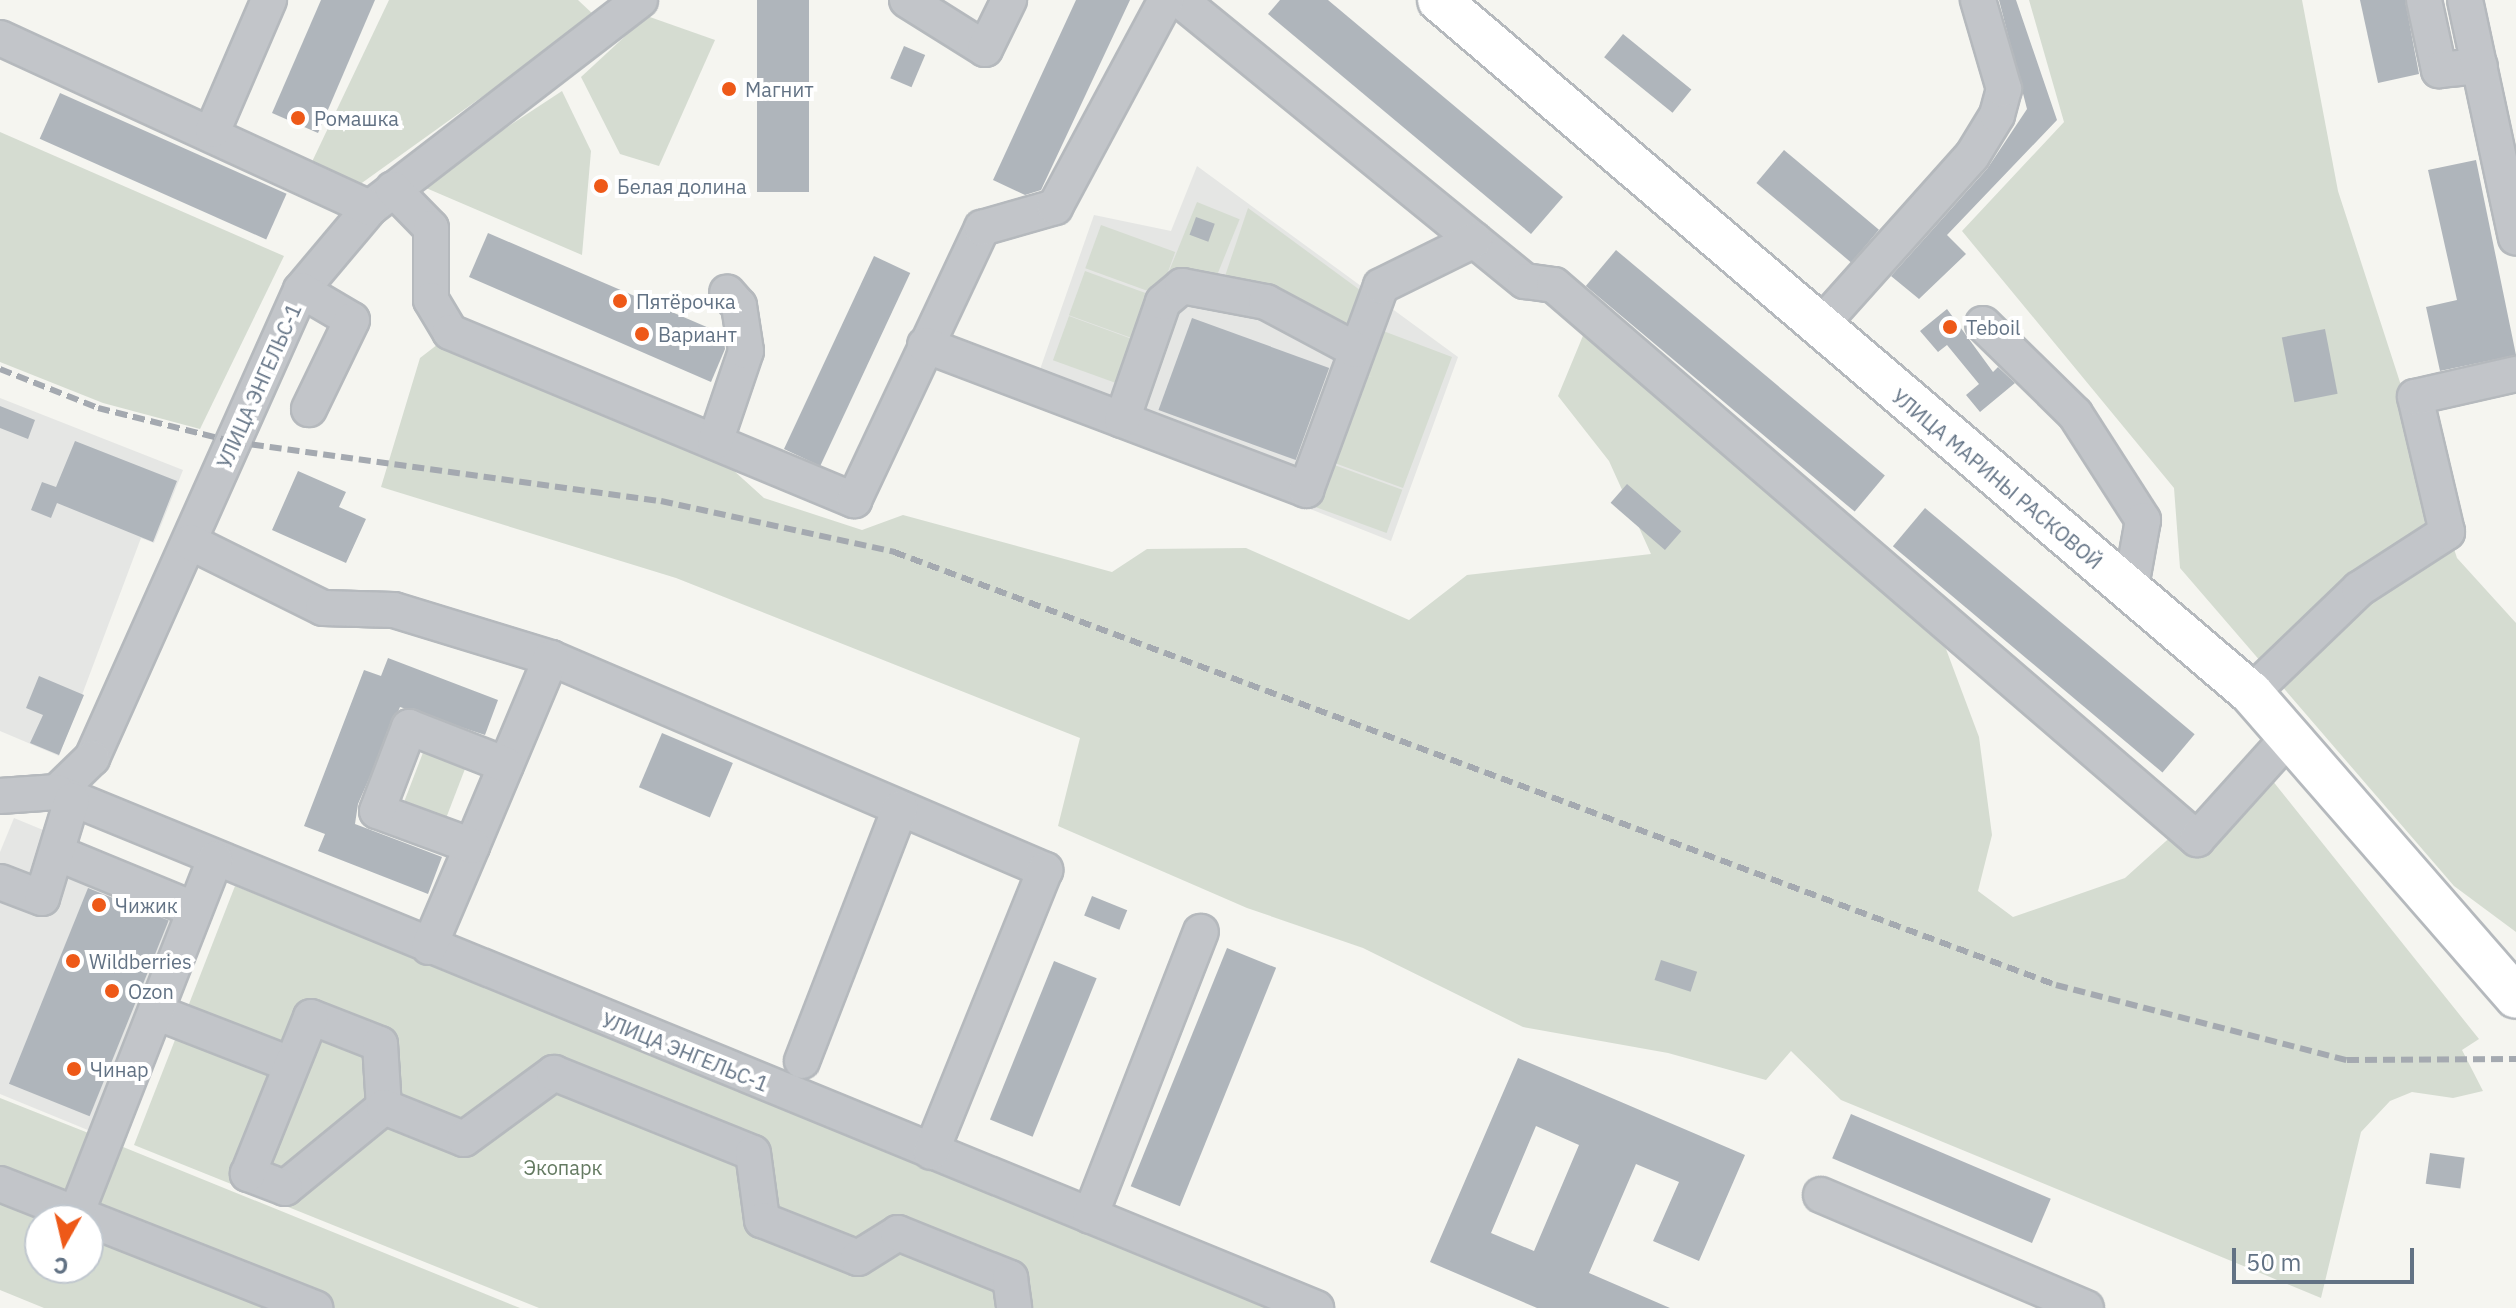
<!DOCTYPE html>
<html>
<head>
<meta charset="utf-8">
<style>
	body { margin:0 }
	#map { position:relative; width:2516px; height:1308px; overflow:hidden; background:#f5f5f0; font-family:"IBM Plex Sans",sans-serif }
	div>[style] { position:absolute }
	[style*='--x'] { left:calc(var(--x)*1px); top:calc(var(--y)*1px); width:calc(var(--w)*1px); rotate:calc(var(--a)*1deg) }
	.built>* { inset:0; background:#e5e6e4 }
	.green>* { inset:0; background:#d5dcd1; transform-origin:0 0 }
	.building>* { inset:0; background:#afb5bb; transform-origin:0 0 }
	.roads { filter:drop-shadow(2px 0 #b5b9bd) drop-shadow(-2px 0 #b5b9bd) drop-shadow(0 2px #b5b9bd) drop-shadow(0 -2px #b5b9bd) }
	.minor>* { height:34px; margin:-17px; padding:0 17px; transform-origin:17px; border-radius:17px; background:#c2c5c9 }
	.major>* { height:42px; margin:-21px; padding:0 21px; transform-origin:21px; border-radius:21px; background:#fff }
	.rail>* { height:6px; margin-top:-3px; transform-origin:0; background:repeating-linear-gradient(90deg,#a4a9b0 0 12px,transparent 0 18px) }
	.dots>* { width:22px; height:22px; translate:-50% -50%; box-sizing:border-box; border:4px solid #fff; border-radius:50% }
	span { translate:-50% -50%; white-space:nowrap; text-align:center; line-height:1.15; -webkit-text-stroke:8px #fff; paint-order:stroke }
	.poi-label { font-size:20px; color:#627284 }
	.left { translate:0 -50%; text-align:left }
	.street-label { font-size:20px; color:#627284 }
	.park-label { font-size:20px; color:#647a61 }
	.north { position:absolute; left:24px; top:1204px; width:80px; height:80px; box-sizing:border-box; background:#fff; border:2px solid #c0c7ce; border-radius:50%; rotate:188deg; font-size:22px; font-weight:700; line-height:32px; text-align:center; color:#627284 }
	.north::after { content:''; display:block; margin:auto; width:28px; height:36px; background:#ee5918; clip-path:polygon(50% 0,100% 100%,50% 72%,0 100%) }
	.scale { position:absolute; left:2232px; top:1248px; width:182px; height:36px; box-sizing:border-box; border:4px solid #627284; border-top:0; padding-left:10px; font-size:24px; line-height:28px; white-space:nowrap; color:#627284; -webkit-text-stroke:6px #fff; paint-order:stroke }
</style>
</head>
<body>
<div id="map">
	<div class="built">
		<i style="clip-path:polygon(1197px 166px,1458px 357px,1391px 541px,1030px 398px,1094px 215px,1171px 231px)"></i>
		<i style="clip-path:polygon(0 398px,183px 470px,154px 543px,141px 538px,59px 756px,0 731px)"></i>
		<i style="clip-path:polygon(14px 818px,191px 891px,100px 1135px,0 1094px,0 852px)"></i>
	</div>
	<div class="green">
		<i style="clip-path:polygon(389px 0,578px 0,595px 16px,359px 185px,310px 166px)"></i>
		<i style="clip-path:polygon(2029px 0,2302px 0,2338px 191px,2457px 558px,2516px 623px,2516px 932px,2454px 886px,2180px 568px,2174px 488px,1962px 231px,2064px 122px)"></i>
		<i style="clip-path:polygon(647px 16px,715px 40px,659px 166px,620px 154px,581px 77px)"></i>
		<i style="clip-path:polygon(562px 91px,591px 151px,582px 255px,419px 185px)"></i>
		<i style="clip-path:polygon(0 132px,284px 256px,200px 429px,103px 403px,0 362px)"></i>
		<i style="left:1197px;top:202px;width:46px;height:78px;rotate:22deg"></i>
		<i style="clip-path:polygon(1248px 208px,1364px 293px,1348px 335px,1221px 288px)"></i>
		<i style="left:1101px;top:225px;width:79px;height:46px;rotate:20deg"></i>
		<i style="left:1085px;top:271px;width:79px;height:47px;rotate:20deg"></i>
		<i style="left:1069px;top:316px;width:78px;height:47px;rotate:20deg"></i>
		<i style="clip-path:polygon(1587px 326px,1946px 649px,1979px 737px,1992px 835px,1978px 891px,2013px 917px,2125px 878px,2256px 760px,2479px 1039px,2462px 1050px,2483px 1091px,2453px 1098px,2412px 1092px,2390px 1101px,2361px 1132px,2321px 1298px,1841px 1100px,1791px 1051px,1766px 1080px,1668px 1053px,1523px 1027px,1363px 948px,1247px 908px,1058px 826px,1080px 738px,676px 578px,381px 487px,420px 358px,442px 341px,722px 460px,764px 498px,862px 530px,903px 515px,1112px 572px,1147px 549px,1246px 548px,1409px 620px,1467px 575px,1651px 554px,1609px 461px,1558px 396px)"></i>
		<i style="clip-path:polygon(1378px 329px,1452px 357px,1403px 488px,1329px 461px,1362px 374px,1372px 377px,1362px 373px)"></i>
		<i style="left:1329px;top:463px;width:78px;height:46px;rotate:20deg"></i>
		<i style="left:424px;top:750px;width:45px;height:56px;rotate:21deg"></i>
		<i style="clip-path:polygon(235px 886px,1096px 1228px,1283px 1308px,539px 1308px,134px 1145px)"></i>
		<i style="clip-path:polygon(evenodd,0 1098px,101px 1138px,520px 1308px,44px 1308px,0 1290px,0 1098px,40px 1220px,88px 1220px,88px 1268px,40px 1268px,40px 1220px)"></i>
	</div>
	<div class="building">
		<i style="clip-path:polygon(321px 0,375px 0,318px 133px,272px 113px)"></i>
		<i style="left:757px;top:0;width:52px;height:192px"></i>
		<i style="clip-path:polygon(1076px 0,1130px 0,1041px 190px,1025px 195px,993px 180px)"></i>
		<i style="clip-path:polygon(1280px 0,1328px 0,1563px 197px,1531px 234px,1268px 14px)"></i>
		<i style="clip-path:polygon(1999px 0,2016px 0,2057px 120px,1947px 235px,1966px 254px,1919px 299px,1891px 276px,1987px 169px,2027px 109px)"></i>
		<i style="clip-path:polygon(2360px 0,2405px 0,2419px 74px,2378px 83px)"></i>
		<i style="left:1623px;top:34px;width:88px;height:30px;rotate:39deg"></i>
		<i style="left:904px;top:46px;width:23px;height:35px;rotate:23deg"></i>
		<i style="left:60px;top:93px;width:248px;height:50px;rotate:24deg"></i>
		<i style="left:1784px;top:150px;width:124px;height:43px;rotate:40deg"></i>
		<i style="clip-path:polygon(2476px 160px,2516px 355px,2440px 371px,2426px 307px,2457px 300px,2428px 170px)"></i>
		<i style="left:1196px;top:217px;width:20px;height:19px;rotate:20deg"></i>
		<i style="clip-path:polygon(488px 233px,723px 334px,725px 349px,711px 382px,469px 277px)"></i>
		<i style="left:1616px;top:250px;width:351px;height:47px;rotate:40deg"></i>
		<i style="left:874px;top:256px;width:40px;height:213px;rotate:25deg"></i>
		<i style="clip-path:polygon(1947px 309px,1993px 372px,1998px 367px,2015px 383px,1980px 412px,1966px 395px,1979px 384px,1947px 345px,1938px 352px,1920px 331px)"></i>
		<i style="left:1192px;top:318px;width:146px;height:98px;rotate:20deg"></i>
		<i style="left:2325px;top:329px;width:66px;height:44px;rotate:79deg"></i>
		<i style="clip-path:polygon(0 406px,35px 420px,28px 439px,0 428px)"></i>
		<i style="clip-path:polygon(75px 441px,177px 481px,153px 542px,57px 503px,51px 518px,31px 510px,42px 482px,56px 487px)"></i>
		<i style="clip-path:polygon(298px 471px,346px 492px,339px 507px,366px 519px,346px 563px,272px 530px)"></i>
		<i style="left:1627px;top:484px;width:72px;height:25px;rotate:41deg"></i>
		<i style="left:1925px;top:508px;width:352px;height:50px;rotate:40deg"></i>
		<i style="clip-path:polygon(388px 658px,498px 700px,485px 735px,400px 707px,358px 804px,355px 824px,442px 857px,428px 894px,318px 851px,325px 834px,304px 826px,364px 670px,381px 676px)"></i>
		<i style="clip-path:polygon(39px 676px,84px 695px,59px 755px,30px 743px,43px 715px,26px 708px)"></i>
		<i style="left:662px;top:733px;width:77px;height:59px;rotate:23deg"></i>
		<i style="left:88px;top:888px;width:87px;height:211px;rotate:22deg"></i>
		<i style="left:1092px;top:896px;width:38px;height:21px;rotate:22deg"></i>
		<i style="left:1227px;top:948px;width:53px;height:257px;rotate:22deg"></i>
		<i style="left:1661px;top:960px;width:38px;height:21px;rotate:18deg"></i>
		<i style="left:1054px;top:961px;width:46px;height:171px;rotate:22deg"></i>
		<i style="clip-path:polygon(evenodd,1518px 1058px,1745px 1155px,1699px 1261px,1653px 1241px,1679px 1182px,1636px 1164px,1589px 1273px,1670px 1308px,1537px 1308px,1430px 1262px,1518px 1058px,1536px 1126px,1579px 1145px,1534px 1251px,1491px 1233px,1536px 1126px)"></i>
		<i style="left:1851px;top:1114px;width:217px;height:48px;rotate:23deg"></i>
		<i style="left:2430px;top:1153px;width:35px;height:31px;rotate:8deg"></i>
	</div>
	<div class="roads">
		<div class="minor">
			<i style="--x:640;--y:0;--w:341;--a:142.4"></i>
			<i style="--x:370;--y:208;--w:107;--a:130.1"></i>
			<i style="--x:301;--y:290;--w:513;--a:114.06"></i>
			<i style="--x:92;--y:758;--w:49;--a:135.8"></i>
			<i style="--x:57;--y:792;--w:1361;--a:22.29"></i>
			<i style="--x:907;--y:0;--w:92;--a:32.1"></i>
			<i style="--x:985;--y:49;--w:55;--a:-63.9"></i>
			<i style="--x:1180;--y:0;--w:445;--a:39.2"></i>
			<i style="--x:1525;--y:281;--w:29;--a:8"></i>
			<i style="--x:1554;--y:285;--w:849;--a:40.75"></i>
			<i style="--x:2197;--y:839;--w:137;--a:-48"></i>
			<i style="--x:2424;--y:0;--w:72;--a:77.9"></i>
			<i style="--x:2439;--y:70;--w:41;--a:-5.6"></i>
			<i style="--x:2465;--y:0;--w:243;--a:77.9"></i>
			<i style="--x:0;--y:38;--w:407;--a:24.7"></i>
			<i style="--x:213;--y:130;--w:142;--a:-66.7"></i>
			<i style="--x:393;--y:189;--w:54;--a:45.7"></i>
			<i style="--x:431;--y:228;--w:72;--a:90"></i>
			<i style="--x:431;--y:300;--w:37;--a:59"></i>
			<i style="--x:450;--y:332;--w:438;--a:22.6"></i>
			<i style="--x:854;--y:500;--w:301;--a:-64.8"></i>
			<i style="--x:982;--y:228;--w:76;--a:-16"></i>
			<i style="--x:1055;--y:207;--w:235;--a:-61.8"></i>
			<i style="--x:301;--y:290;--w:59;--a:30.5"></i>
			<i style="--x:352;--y:320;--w:99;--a:115.8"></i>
			<i style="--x:1983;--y:324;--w:129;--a:44.4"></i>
			<i style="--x:2075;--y:414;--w:126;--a:57.3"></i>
			<i style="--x:2143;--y:520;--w:73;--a:100.2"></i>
			<i style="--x:1818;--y:328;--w:231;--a:-48.2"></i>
			<i style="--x:1972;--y:156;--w:48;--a:-58.6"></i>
			<i style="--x:1997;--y:115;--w:27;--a:-75"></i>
			<i style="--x:2004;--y:89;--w:93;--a:-106.3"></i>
			<i style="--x:925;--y:345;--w:408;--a:20.8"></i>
			<i style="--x:1306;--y:490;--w:217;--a:-69.8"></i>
			<i style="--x:1381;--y:286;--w:104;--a:-26.3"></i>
			<i style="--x:1122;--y:420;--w:125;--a:-70.8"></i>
			<i style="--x:1163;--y:302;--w:25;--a:-40"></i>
			<i style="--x:1182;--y:286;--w:86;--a:10.8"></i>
			<i style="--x:1266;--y:302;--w:102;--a:28.1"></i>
			<i style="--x:715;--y:442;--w:96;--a:-71.2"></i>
			<i style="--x:746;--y:351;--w:46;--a:-98.8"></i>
			<i style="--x:739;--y:306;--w:18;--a:-131"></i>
			<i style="--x:190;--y:542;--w:148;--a:26.4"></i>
			<i style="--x:323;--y:608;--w:71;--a:1.6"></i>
			<i style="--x:394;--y:610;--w:164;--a:17"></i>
			<i style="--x:551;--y:658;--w:538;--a:23.23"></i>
			<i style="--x:1045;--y:870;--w:304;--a:112"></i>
			<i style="--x:2251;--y:693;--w:150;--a:-43.9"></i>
			<i style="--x:2359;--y:589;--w:105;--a:-32.9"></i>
			<i style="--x:2447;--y:532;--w:139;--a:-103.3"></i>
			<i style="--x:2415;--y:397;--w:104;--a:-12.8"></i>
			<i style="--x:0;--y:796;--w:57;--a:-4"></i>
			<i style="--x:472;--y:846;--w:204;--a:-67.2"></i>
			<i style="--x:57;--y:853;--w:149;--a:22.4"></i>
			<i style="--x:0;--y:882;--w:45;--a:20.9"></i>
			<i style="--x:42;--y:898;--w:102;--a:-73"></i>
			<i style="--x:429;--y:947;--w:110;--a:-66.9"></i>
			<i style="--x:472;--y:846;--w:101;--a:-159.8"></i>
			<i style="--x:377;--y:811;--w:90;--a:-69.1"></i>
			<i style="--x:409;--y:727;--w:104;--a:21.4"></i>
			<i style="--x:166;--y:1016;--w:133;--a:21.2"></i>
			<i style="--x:311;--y:1017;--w:74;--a:21.4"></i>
			<i style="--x:380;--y:1044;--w:63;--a:86.4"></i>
			<i style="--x:384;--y:1107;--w:128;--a:140.7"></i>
			<i style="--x:285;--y:1188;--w:40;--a:-159"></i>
			<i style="--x:248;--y:1174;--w:169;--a:-68.1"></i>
			<i style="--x:802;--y:1061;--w:271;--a:-68.8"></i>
			<i style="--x:384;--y:1107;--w:86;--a:21.8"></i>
			<i style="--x:464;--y:1139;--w:112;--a:-36.3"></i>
			<i style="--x:554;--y:1073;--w:214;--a:21.9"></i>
			<i style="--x:753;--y:1153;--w:68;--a:82.3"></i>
			<i style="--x:762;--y:1220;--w:103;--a:21.6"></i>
			<i style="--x:858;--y:1258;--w:47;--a:-32"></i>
			<i style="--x:898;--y:1233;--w:121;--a:21.9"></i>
			<i style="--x:1010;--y:1278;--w:30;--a:82"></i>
			<i style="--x:0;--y:1184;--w:339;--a:21.5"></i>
			<i style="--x:1821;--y:1195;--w:288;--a:23.1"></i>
			<i style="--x:76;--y:1214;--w:381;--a:-68.6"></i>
			<i style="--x:1090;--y:1216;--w:305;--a:-68.7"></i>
		</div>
		<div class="major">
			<i style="--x:1439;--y:0;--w:1068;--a:40.48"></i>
			<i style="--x:2251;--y:693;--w:403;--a:48.9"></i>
		</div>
	</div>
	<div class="rail">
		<i style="--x:0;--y:369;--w:105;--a:21.7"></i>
		<i style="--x:98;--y:408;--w:140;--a:14"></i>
		<i style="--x:234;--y:442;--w:431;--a:7.9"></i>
		<i style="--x:661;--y:501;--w:239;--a:12.3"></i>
		<i style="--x:894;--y:552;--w:1240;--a:20.44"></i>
		<i style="--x:2056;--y:985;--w:301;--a:14.5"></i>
		<i style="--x:2347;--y:1060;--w:169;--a:-0.3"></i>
	</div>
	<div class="dots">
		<i style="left:729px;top:89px;background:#ee5918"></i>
		<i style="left:298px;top:118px;background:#ee5918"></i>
		<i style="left:601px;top:186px;background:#ee5918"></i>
		<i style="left:620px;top:301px;background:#ee5918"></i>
		<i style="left:1950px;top:327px;background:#ee5918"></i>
		<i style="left:642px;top:334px;background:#ee5918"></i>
		<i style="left:99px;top:905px;background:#ee5918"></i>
		<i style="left:73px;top:961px;background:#ee5918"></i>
		<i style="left:112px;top:991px;background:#ee5918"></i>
		<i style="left:74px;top:1069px;background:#ee5918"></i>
	</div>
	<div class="poi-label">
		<span class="left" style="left:745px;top:89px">Магнит</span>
		<span class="left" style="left:314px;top:118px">Ромашка</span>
		<span class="left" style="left:617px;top:186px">Белая долина</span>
		<span class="left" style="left:636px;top:301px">Пятёрочка</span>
		<span class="left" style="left:1966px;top:327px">Teboil</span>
		<span class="left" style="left:658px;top:334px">Вариант</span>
		<span class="left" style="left:115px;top:905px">Чижик</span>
		<span class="left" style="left:89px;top:961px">Wildberries</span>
		<span class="left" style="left:128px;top:991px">Ozon</span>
		<span class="left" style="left:90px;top:1069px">Чинар</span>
	</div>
	<div class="street-label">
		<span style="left:259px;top:386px;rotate:-66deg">УЛИЦА ЭНГЕЛЬС-1</span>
		<span style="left:1997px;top:479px;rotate:40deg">УЛИЦА МАРИНЫ РАСКОВОЙ</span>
		<span style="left:685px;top:1052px;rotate:22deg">УЛИЦА ЭНГЕЛЬС-1</span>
	</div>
	<div class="park-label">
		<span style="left:563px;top:1167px">Экопарк</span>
	</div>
	<div class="north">С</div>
	<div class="scale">50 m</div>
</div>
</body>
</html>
